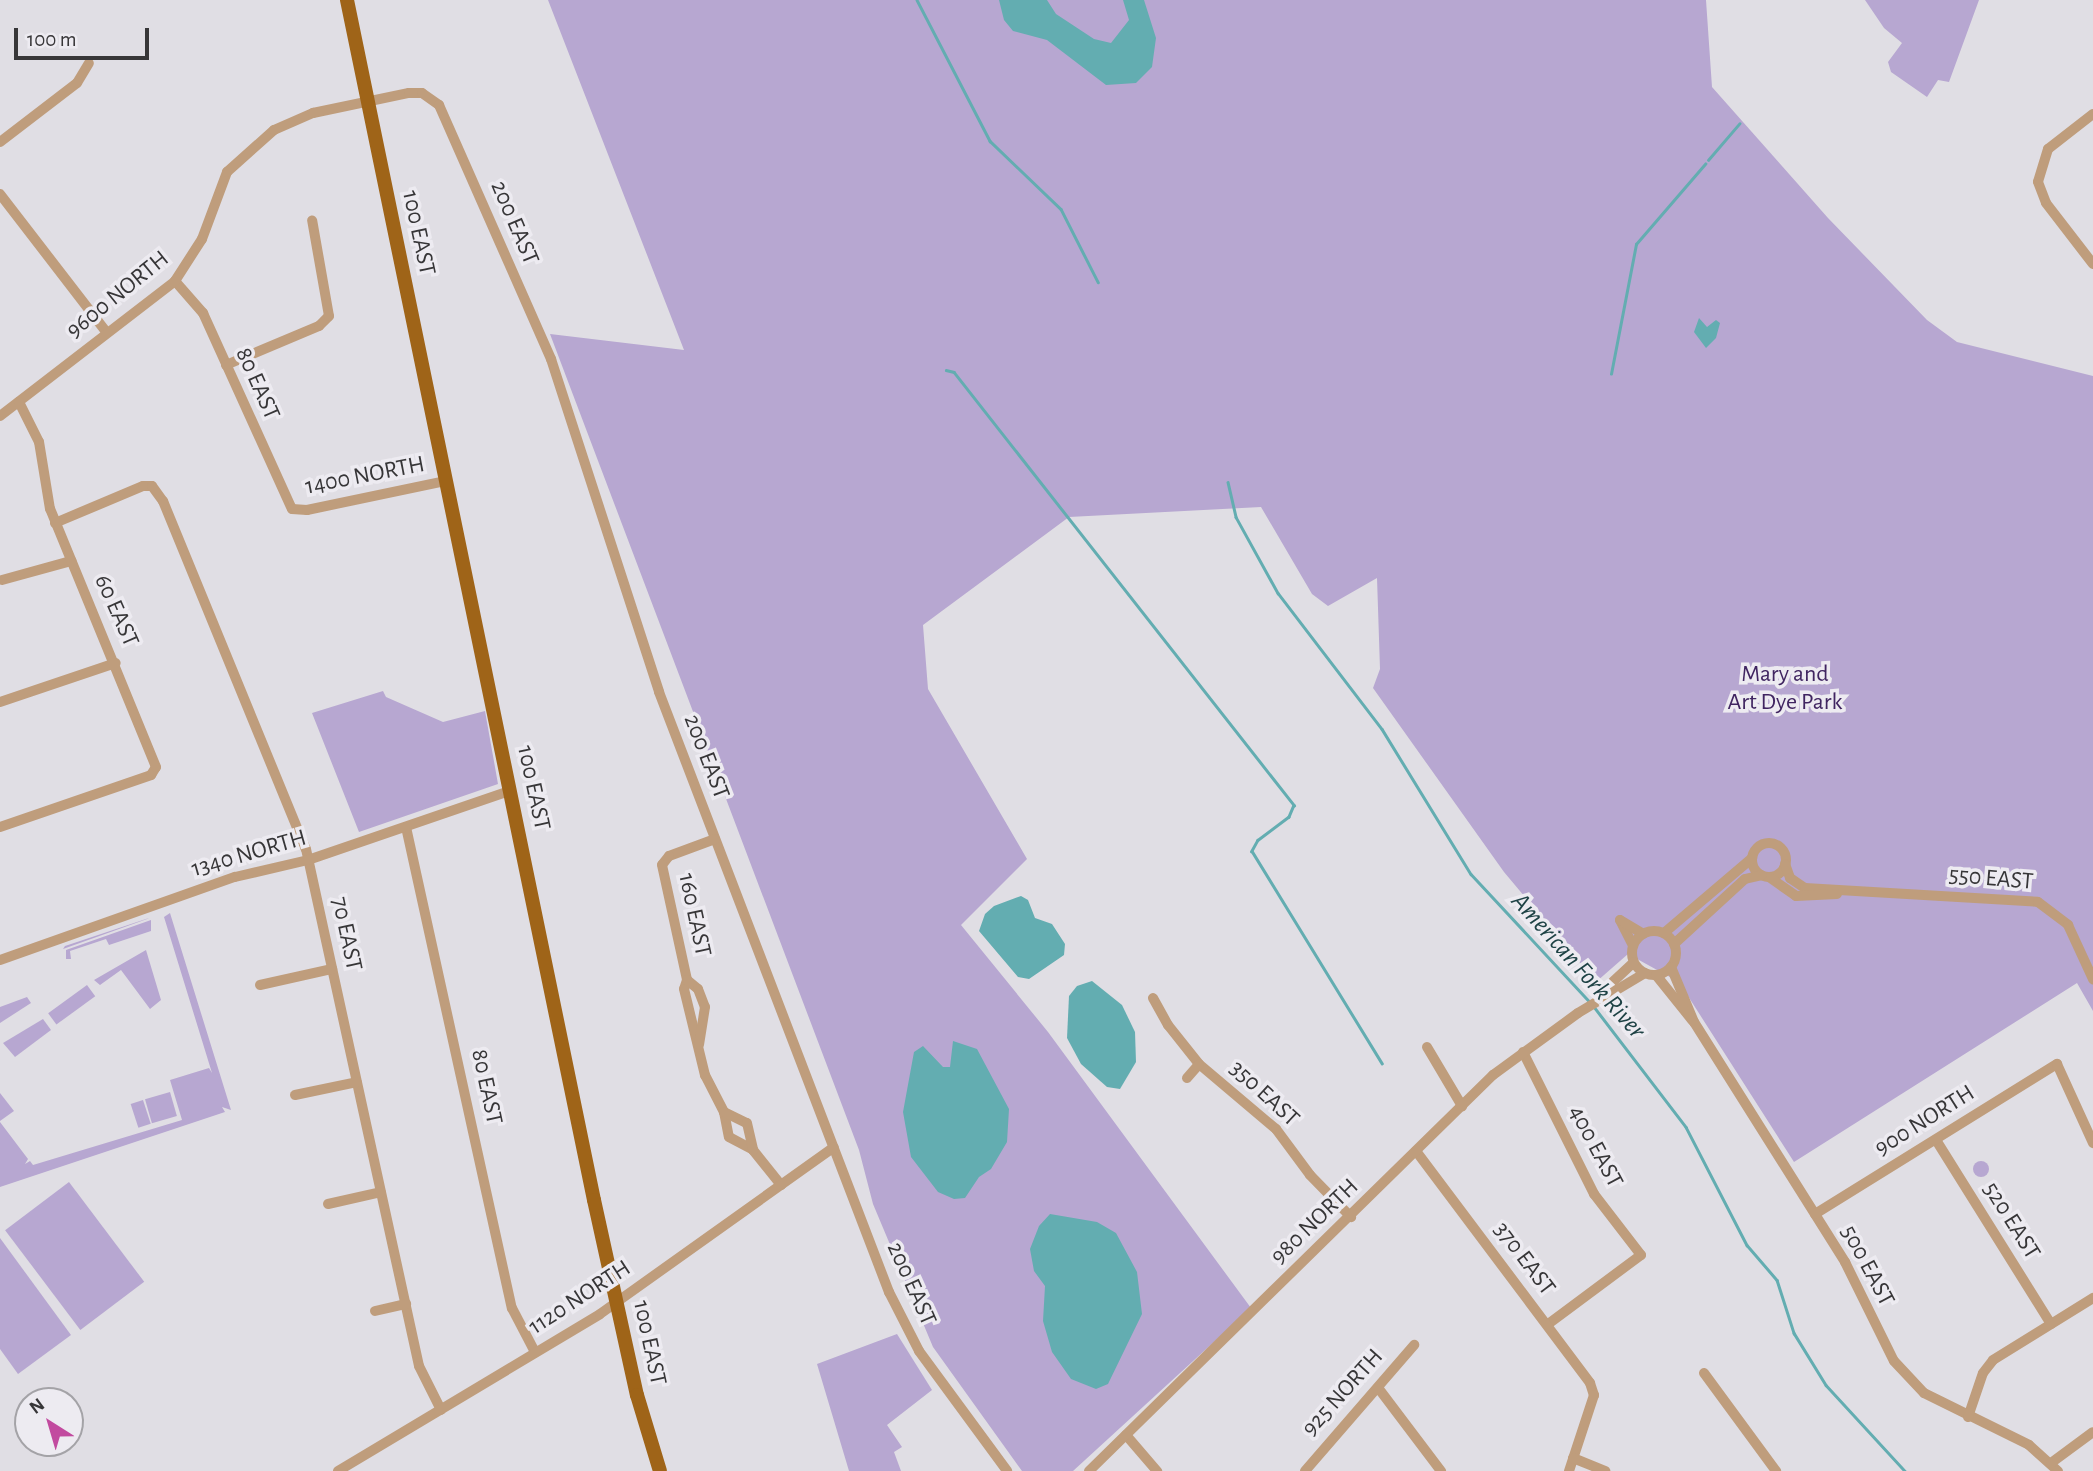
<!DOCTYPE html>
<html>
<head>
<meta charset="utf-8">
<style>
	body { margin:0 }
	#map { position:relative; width:2093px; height:1471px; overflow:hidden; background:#e0dee4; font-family:"Alegreya Sans",sans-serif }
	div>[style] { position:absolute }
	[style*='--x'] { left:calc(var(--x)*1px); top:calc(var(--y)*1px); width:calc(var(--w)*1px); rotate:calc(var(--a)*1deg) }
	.green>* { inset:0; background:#b7a7d1; transform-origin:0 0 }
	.round { border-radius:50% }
	.water>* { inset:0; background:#63adb1 }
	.stream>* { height:2.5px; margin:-1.25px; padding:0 1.25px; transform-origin:1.25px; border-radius:1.25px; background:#63adb1 }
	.minor>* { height:10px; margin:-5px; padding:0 5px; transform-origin:5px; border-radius:5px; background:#bf9d7c }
	.minor>.ring { margin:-5px; padding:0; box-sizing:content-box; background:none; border:10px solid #bf9d7c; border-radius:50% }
	.major>* { height:14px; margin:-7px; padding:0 7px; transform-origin:7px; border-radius:7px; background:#9f6418 }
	span { translate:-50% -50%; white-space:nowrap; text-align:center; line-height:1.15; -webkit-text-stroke:7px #edebf1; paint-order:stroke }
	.street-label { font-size:24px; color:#373638 }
	.park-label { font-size:24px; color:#402561 }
	.water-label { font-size:26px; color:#1e4245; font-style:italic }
	.north { position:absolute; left:14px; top:1387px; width:70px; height:70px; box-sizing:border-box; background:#edebf1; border:2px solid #a4a3a7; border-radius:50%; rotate:323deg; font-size:19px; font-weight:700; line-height:28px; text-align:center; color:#373638 }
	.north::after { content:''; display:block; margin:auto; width:24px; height:32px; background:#c24a9f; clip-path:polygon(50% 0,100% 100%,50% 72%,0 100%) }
	.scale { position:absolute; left:14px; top:28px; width:135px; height:32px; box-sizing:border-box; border:4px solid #373638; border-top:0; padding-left:9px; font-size:21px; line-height:24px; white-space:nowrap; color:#373638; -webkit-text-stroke:5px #edebf1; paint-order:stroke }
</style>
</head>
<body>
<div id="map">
	<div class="green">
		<i style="clip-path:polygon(548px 0,1706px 0,1712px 87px,1828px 218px,1927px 320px,1957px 342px,2093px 376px,2093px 1011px,2077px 983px,1794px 1162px,1679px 982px,1628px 954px,1596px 982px,1504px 872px,1373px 688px,1380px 669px,1377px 578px,1328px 606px,1312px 594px,1261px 507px,1069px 517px,923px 625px,928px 689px,1027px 859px,961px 925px,1048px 1032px,1251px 1308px,1073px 1471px,1022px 1471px,933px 1347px,873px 1204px,859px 1150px,550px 334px,684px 350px)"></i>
		<i style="clip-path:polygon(1865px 0,1979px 0,1949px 82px,1938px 80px,1927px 97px,1891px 72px,1888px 62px,1902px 43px,1884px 28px)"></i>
		<i style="clip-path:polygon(383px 691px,386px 697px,443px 722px,485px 711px,498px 784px,359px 832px,312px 713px)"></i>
		<i style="clip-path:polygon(170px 913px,231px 1110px,222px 1107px,225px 1112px,0 1187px,0 1122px,28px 1159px,25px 1164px,30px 1161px,33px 1165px,182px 1120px,170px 1080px,209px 1068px,212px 1073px,164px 917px)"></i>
		<i style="clip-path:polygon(149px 918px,147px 919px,63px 949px,65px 946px)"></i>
		<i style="clip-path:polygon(151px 920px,151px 931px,109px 945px,106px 939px,70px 951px,71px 959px,66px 959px,66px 950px)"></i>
		<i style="clip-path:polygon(146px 950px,161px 1000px,150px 1009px,121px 970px,100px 985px,94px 980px)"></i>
		<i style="left:87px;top:985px;width:14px;height:48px;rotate:54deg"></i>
		<i style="clip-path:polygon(27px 997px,31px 1003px,0 1023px,0 1007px)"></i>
		<i style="clip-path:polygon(43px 1019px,51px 1030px,15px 1057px,3px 1043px)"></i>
		<i style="left:170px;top:1092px;width:25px;height:26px;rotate:74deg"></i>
		<i style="clip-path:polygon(0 1093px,14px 1111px,0 1121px)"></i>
		<i style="left:143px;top:1100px;width:25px;height:13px;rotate:72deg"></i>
		<i class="round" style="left:1973px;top:1161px;width:16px;height:16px"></i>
		<i style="left:69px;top:1182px;width:125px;height:80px;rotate:53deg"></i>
		<i style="clip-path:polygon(0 1238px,71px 1335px,18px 1374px,0 1349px)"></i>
		<i style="clip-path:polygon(897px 1334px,932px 1390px,887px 1425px,902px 1447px,894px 1452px,901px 1471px,849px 1471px,817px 1364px)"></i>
	</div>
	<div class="water">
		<i style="clip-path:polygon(999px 0,1047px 0,1056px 14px,1094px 39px,1111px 43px,1129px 20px,1123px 0,1144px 0,1156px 38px,1152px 67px,1136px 83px,1106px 85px,1047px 40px,1013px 31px,1004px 20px)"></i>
		<i style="clip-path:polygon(1699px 318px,1707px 327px,1716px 320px,1720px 323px,1716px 338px,1706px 348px,1694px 332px)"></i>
		<i style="clip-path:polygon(1021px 896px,1028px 900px,1035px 918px,1052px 924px,1065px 944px,1064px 955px,1029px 979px,1018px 977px,979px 931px,985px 914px,994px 906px)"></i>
		<i style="clip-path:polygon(1092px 981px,1122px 1005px,1135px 1032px,1136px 1062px,1120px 1089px,1107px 1087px,1081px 1064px,1067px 1038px,1069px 996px,1077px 986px)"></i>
		<i style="clip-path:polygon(953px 1041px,977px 1049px,1009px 1109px,1007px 1142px,991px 1169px,979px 1177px,965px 1198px,954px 1199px,938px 1192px,911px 1157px,903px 1112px,914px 1052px,923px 1046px,943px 1067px,950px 1067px)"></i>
		<i style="clip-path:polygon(1050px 1214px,1097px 1222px,1116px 1233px,1137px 1272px,1142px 1314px,1108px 1384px,1096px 1389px,1071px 1379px,1052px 1352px,1043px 1321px,1045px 1286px,1034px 1271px,1030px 1249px,1039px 1226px)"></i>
	</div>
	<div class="stream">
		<i style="--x:917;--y:0;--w:159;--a:62.6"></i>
		<i style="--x:990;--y:141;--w:98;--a:43.8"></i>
		<i style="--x:1061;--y:209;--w:82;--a:63.1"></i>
		<i style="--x:1708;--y:160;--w:48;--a:-49.3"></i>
		<i style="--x:946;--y:370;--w:8;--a:14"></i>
		<i style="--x:954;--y:372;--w:551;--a:51.86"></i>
		<i style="--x:1294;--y:805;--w:13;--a:113"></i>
		<i style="--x:1289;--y:817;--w:39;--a:143"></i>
		<i style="--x:1258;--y:840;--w:13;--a:119"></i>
		<i style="--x:1252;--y:851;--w:249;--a:58.5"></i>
		<i style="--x:1611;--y:374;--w:132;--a:-79.1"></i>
		<i style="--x:1636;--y:244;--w:106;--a:-49.2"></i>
		<i style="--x:1228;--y:482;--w:36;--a:77"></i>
		<i style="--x:1236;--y:517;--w:87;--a:61.1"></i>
		<i style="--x:1278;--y:593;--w:171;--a:52.6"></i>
		<i style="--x:1382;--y:729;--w:170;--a:58.5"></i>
		<i style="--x:1471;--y:874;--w:176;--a:47.1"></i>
		<i style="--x:1595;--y:1008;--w:150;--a:52.6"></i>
		<i style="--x:1686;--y:1127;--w:133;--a:62.7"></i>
		<i style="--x:1747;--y:1245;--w:46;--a:49.4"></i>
		<i style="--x:1777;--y:1280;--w:56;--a:72.2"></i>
		<i style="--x:1794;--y:1333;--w:61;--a:58.4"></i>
		<i style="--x:1826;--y:1385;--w:117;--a:47.4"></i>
	</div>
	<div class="minor">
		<i style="--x:2093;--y:114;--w:57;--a:142.1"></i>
		<i style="--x:2048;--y:149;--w:34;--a:107"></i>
		<i style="--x:2038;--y:182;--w:22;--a:69"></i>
		<i style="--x:2046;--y:203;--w:77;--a:52.4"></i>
		<i style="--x:0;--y:142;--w:97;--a:-37.5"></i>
		<i style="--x:77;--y:83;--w:23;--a:-59"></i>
		<i style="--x:0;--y:194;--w:175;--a:52.4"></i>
		<i style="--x:175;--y:281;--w:43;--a:48.8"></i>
		<i style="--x:203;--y:313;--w:215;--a:65.6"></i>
		<i style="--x:292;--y:509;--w:15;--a:4"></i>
		<i style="--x:307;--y:510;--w:142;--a:-11.8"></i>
		<i style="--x:226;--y:365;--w:101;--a:-22.8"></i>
		<i style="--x:319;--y:326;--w:14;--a:-45"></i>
		<i style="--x:329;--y:316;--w:97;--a:-100"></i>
		<i style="--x:0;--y:416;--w:221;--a:-37.6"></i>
		<i style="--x:175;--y:281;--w:50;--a:-57.3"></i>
		<i style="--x:202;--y:239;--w:72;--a:-69.5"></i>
		<i style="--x:227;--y:172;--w:63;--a:-41.8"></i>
		<i style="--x:274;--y:130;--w:43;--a:-23.6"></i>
		<i style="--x:313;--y:113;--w:98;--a:-11.8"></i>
		<i style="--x:409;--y:93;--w:13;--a:0"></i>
		<i style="--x:422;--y:93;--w:21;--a:35"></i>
		<i style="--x:439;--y:105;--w:278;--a:66.2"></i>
		<i style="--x:551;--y:359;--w:350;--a:72"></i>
		<i style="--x:659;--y:692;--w:643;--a:69.03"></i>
		<i style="--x:889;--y:1292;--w:66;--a:63"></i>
		<i style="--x:919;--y:1351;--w:149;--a:53.7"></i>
		<i style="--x:55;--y:523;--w:95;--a:-22.8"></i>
		<i style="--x:143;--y:486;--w:9;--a:0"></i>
		<i style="--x:152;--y:486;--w:19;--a:54"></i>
		<i style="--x:163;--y:501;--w:376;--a:67.7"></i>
		<i style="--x:306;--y:849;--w:529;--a:77.67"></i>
		<i style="--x:419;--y:1366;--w:49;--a:63.4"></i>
		<i style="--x:2;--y:580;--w:72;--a:-15.4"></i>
		<i style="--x:0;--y:702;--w:122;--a:-18.6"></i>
		<i style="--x:0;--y:827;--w:160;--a:-19"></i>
		<i style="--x:151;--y:775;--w:9;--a:-58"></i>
		<i style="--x:156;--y:767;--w:279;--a:-112.3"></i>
		<i style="--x:50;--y:509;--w:68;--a:-99.3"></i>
		<i style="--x:39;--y:442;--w:45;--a:-116.6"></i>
		<i style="--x:406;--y:827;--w:493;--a:77.6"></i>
		<i style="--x:512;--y:1308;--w:50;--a:62.4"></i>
		<i style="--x:715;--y:839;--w:49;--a:159.7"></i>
		<i style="--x:669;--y:856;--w:11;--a:128"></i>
		<i style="--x:662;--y:865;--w:118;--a:77.7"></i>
		<i style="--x:687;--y:980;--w:9;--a:108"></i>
		<i style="--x:684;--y:989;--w:89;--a:76.3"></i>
		<i style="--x:705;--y:1075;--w:42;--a:62.8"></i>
		<i style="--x:724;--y:1112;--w:25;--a:79"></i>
		<i style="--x:729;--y:1137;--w:27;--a:28"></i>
		<i style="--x:753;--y:1150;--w:45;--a:51.3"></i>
		<i class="ring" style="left:1752px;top:843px;width:24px;height:24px"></i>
		<i style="--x:1785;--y:864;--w:15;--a:70"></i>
		<i style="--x:1790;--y:878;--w:18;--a:34"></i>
		<i style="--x:1805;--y:888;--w:233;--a:3.4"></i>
		<i style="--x:2038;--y:902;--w:38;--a:37"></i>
		<i style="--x:2068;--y:925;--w:60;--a:65.2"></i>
		<i style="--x:1769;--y:877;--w:33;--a:35"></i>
		<i style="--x:1796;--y:896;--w:41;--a:-2.8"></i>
		<i style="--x:1620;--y:920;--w:28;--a:63"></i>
		<i style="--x:1620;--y:920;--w:27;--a:31"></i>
		<i class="ring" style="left:1632px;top:931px;width:34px;height:34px"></i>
		<i style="--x:1664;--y:933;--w:116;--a:-40.4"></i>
		<i style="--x:1674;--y:944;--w:96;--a:-42.5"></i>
		<i style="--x:1745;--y:879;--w:17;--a:-13"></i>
		<i style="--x:0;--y:960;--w:249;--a:-19.5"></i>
		<i style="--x:235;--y:877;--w:75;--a:-13.1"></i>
		<i style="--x:308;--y:860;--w:213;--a:-18.9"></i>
		<i style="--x:1671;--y:967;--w:60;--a:67.3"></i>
		<i style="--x:1694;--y:1022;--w:284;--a:57.8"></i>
		<i style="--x:1845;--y:1262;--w:110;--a:63.7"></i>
		<i style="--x:1894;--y:1361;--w:44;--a:46.8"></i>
		<i style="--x:1924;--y:1393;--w:117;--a:26.3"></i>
		<i style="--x:2029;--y:1445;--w:39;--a:42"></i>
		<i style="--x:1656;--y:975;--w:58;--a:51.3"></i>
		<i style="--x:687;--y:980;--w:14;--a:39"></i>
		<i style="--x:698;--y:989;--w:19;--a:69"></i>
		<i style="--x:705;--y:1007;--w:38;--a:99"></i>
		<i style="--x:260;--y:985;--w:74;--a:-12.5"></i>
		<i style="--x:1603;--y:991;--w:42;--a:-43.1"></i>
		<i style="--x:1153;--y:998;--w:31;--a:61"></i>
		<i style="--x:1168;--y:1025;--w:50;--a:51.5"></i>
		<i style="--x:1199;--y:1064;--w:101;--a:40.2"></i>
		<i style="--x:1276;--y:1129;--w:57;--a:53.5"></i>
		<i style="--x:1310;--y:1175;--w:59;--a:45.7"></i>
		<i style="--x:1427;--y:1047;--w:69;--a:59.3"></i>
		<i style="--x:1523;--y:1052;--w:159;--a:63.4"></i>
		<i style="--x:1594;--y:1194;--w:77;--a:52.4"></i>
		<i style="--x:1641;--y:1255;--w:116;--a:143.4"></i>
		<i style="--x:1187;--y:1078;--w:18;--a:-49"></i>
		<i style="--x:295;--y:1095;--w:63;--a:-11.8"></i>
		<i style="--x:724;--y:1112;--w:25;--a:26"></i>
		<i style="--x:747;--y:1123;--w:28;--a:77"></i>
		<i style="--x:1936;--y:1140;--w:217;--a:58"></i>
		<i style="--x:1416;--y:1151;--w:290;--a:53.1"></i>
		<i style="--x:1590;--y:1383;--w:13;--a:72"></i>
		<i style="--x:1594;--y:1395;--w:80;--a:108.2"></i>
		<i style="--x:328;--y:1204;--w:54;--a:-12.8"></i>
		<i style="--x:1815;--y:1214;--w:285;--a:-31.8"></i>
		<i style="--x:2057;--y:1064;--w:87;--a:65.5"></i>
		<i style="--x:375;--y:1311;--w:32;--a:-13"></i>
		<i style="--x:1704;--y:1373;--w:122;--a:53.7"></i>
		<i style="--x:1379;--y:1389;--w:103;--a:52.9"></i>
		<i style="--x:1968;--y:1417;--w:46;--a:-71.2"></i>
		<i style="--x:1983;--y:1373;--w:16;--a:-52"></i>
		<i style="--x:1993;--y:1360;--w:118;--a:-31.8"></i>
		<i style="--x:1126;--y:1435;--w:48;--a:49.3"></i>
		<i style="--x:1573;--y:1458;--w:35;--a:22"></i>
		<i style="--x:2051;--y:1463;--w:52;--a:-36.4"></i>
		<i style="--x:338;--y:1471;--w:305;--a:-30.9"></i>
		<i style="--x:600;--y:1314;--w:287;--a:-35.5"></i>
		<i style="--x:1089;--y:1471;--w:566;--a:-44.43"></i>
		<i style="--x:1493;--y:1075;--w:105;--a:-36.1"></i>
		<i style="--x:1578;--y:1013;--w:78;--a:-30.8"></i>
		<i style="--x:1305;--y:1471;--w:167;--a:-49.1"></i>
	</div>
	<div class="major">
		<i style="--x:347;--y:0;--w:1225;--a:78.37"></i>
		<i style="--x:594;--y:1200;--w:200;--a:77.6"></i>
		<i style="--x:637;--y:1395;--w:79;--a:73.2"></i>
	</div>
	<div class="street-label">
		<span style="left:514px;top:223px;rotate:67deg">200 EAST</span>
		<span style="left:418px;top:233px;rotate:78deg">100 EAST</span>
		<span style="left:118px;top:295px;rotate:-39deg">9600 NORTH</span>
		<span style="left:257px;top:384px;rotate:66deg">80 EAST</span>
		<span style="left:365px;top:476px;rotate:-11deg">1400 NORTH</span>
		<span style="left:116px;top:611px;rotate:66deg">60 EAST</span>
		<span style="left:706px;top:757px;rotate:69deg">200 EAST</span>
		<span style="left:533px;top:788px;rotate:78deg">100 EAST</span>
		<span style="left:249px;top:854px;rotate:-16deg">1340 NORTH</span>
		<span style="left:1991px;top:879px;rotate:5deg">550 EAST</span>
		<span style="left:694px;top:915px;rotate:78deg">160 EAST</span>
		<span style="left:346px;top:934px;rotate:78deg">70 EAST</span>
		<span style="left:486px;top:1087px;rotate:78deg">80 EAST</span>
		<span style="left:1264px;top:1094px;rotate:43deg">350 EAST</span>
		<span style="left:1925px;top:1121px;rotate:-32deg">900 NORTH</span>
		<span style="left:1595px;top:1147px;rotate:62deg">400 EAST</span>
		<span style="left:2011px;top:1221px;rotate:58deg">520 EAST</span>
		<span style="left:1315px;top:1222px;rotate:-44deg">980 NORTH</span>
		<span style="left:1524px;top:1259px;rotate:53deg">370 EAST</span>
		<span style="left:1867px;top:1266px;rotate:62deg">500 EAST</span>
		<span style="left:911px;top:1284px;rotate:66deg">200 EAST</span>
		<span style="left:580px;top:1298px;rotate:-33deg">1120 NORTH</span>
		<span style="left:649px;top:1343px;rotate:78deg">100 EAST</span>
		<span style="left:1343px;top:1393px;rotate:-48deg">925 NORTH</span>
	</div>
	<div class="park-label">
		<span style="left:1785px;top:689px">Mary and<br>Art Dye Park</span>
	</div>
	<div class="water-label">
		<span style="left:1578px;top:966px;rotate:48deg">American Fork River</span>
	</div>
	<div class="north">N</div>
	<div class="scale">100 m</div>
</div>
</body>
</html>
